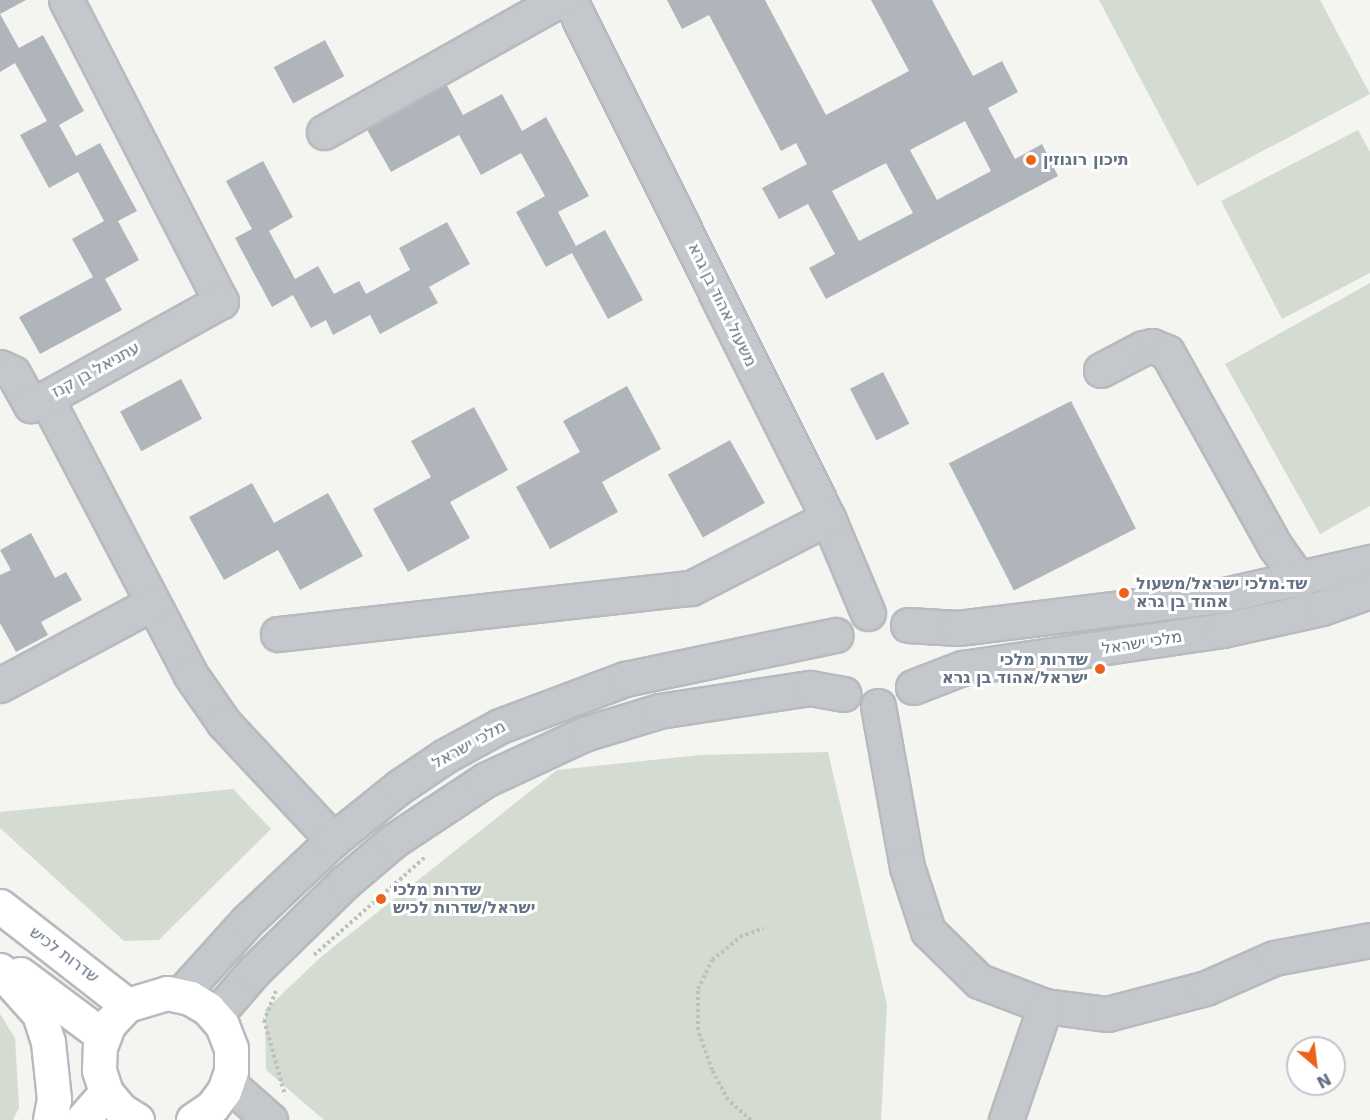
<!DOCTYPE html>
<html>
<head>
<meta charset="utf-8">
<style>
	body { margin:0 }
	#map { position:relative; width:1370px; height:1120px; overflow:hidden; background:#f4f5f0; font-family:"DejaVu Sans","Noto Sans Hebrew",sans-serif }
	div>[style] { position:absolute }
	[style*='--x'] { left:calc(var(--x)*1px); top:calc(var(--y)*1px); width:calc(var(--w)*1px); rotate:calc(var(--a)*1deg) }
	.green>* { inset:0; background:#d4dcd1 }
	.building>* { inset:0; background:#afb5bb; transform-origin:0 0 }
	.path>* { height:4px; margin-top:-2px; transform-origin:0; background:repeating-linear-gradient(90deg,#bebfc1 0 3px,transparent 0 6px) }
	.roads { filter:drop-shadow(2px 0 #b7babe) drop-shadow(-2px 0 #b7babe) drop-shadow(0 2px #b7babe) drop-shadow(0 -2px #b7babe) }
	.minor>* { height:33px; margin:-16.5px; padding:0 16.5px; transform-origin:16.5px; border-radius:16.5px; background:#c4c7cb }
	.major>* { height:33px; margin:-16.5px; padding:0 16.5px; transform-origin:16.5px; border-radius:16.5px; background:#fff }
	.dots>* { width:16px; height:16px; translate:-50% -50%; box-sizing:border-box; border:3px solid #fff; border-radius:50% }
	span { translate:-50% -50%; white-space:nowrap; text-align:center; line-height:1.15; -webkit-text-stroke:6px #fff; paint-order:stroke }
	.poi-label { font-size:16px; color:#627183; font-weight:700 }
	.left { translate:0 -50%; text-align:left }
	.right { translate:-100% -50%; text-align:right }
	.street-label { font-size:16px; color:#627183 }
	.north { position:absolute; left:1286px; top:1036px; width:60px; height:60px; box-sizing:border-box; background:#fff; border:2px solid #c0c6cd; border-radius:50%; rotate:152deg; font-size:16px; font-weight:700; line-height:24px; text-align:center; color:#627183 }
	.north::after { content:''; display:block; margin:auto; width:21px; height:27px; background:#eb621a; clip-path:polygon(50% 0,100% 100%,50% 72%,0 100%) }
</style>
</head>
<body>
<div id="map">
	<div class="green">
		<i style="clip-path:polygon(1099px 0,1320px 0,1370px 94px,1197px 186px)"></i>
		<i style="clip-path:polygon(1358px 130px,1370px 152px,1370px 273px,1282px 319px,1221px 201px)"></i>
		<i style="clip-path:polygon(1370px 283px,1370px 506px,1320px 534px,1225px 364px)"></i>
		<i style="clip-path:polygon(828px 752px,887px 1005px,881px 1120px,324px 1120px,266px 1070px,265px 1010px,321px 957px,557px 770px,700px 755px)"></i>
		<i style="clip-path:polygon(233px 789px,271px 829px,159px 940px,124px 941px,0 828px,0 812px)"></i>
		<i style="clip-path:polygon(0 1014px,15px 1038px,19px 1108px,13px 1120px,0 1120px)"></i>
	</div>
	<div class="building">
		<i style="clip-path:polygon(0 0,26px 0,0 14px,19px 48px,43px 35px,84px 111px,59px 125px,76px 156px,100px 143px,137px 211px,118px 221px,139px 260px,105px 279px,122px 310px,40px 354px,19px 317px,93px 277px,72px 239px,104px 221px,78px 172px,49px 188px,20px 135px,47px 121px,15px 63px,0 72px)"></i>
		<i style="clip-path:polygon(evenodd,667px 0,765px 0,826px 115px,909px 71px,871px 0,932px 0,973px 76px,1002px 61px,1018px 92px,988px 108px,1015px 159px,1042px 144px,1058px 176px,826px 299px,809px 268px,835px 254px,808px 204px,779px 219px,762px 188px,807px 164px,796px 143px,781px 151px,709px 15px,682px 29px,667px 0,965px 121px,991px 171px,937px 200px,910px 150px,965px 121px,667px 0,886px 163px,913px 213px,859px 241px,832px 191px,886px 163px)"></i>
		<i style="left:325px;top:40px;width:41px;height:58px;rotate:62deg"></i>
		<i style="clip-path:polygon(446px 84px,463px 115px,502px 94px,522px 131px,546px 117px,589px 196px,558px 212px,576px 246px,605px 230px,643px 300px,608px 319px,572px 253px,546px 267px,516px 212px,545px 196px,521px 153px,481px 175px,459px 135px,391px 172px,366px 128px)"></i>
		<i style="clip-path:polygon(263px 161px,293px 217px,269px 231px,295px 279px,318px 266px,334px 294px,359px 281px,366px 294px,410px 270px,399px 248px,447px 222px,470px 264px,429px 287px,438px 303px,380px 334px,370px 315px,333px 335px,326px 320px,311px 328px,293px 295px,272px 307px,235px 238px,252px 229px,226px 181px)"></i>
		<i style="left:883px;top:372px;width:58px;height:37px;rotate:63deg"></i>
		<i style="left:181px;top:379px;width:45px;height:69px;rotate:62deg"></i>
		<i style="clip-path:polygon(627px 386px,661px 449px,602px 482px,618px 512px,550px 549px,516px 487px,580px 452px,563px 421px)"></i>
		<i style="left:1071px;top:401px;width:143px;height:137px;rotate:63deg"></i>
		<i style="clip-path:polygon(474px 407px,508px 470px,450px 502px,470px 538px,408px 572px,373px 509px,431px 477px,411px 441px)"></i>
		<i style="left:730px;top:440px;width:72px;height:71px;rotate:61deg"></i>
		<i style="clip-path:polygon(252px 483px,274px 523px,328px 493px,363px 556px,300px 590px,278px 550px,224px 580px,189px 517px)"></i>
		<i style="clip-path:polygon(31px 533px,55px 578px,66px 572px,82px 600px,41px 622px,48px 635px,16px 652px,0 623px,0 575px,11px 570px,0 550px)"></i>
	</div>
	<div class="path">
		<i style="--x:314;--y:955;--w:148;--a:-41.4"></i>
		<i style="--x:276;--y:991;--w:31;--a:112"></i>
		<i style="--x:264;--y:1020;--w:78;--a:74.4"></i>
		<i style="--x:751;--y:1120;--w:30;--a:-139"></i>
		<i style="--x:728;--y:1100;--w:34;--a:-118"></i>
		<i style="--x:712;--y:1070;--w:42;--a:-109.3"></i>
		<i style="--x:698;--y:1030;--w:41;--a:-90"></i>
		<i style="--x:698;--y:989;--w:32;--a:-64"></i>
		<i style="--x:712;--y:960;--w:36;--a:-39"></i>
		<i style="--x:740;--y:937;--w:25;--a:-21"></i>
	</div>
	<div class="roads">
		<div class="minor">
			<i style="--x:66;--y:0;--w:339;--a:62.8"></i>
			<i style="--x:221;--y:301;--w:200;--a:151"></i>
			<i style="--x:46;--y:398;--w:311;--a:62.4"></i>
			<i style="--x:190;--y:674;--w:60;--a:55.2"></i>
			<i style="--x:224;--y:723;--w:160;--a:47"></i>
			<i style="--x:570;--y:0;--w:579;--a:63.52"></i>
			<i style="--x:828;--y:518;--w:103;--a:67.2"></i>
			<i style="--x:324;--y:132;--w:270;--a:-29.3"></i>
			<i style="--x:0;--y:367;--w:14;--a:25"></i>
			<i style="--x:13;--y:373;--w:37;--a:61"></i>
			<i style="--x:31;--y:405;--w:17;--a:-25"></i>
			<i style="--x:1101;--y:370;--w:47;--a:-27.6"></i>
			<i style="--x:1143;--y:348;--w:9;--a:-13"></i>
			<i style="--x:1152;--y:346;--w:16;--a:22"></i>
			<i style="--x:1167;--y:352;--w:222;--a:60.9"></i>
			<i style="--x:1275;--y:546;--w:43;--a:54.5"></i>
			<i style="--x:908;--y:625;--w:50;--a:3.4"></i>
			<i style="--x:958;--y:628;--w:264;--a:-7"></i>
			<i style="--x:1220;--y:596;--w:154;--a:-12.8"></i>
			<i style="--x:278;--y:634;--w:416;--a:-6.4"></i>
			<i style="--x:691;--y:588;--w:154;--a:-27.1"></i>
			<i style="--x:0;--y:685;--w:171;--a:-28.2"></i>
			<i style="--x:913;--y:687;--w:53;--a:-21.2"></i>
			<i style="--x:962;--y:668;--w:264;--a:-8.3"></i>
			<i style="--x:1223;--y:630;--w:101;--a:-12.5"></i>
			<i style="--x:1322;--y:608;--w:51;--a:-19.5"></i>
			<i style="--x:878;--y:706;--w:164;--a:79.8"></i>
			<i style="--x:907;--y:867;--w:67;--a:71.8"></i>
			<i style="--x:928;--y:931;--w:71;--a:44.4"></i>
			<i style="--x:979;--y:981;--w:71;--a:20.7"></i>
			<i style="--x:1045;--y:1006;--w:63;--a:7.4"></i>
			<i style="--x:1107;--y:1014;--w:102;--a:-14.7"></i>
			<i style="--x:1206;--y:988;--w:74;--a:-23.8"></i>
			<i style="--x:1274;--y:958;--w:98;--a:-10.6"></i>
			<i style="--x:180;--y:995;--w:100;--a:-47.8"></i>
			<i style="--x:247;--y:921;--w:118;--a:-43.3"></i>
			<i style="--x:333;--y:840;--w:85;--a:-38.8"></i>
			<i style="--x:399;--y:787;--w:55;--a:-34"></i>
			<i style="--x:445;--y:756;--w:63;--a:-28.6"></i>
			<i style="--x:500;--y:726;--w:134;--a:-20.6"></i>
			<i style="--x:625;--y:679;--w:215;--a:-11.8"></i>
			<i style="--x:215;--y:1016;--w:60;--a:-49.1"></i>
			<i style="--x:254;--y:971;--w:127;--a:-44.4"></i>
			<i style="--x:345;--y:882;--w:63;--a:-40.5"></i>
			<i style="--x:393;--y:841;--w:110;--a:-33.5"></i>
			<i style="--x:485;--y:780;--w:109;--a:-24.9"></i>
			<i style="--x:584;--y:734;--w:78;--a:-17"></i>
			<i style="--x:659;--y:711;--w:153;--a:-8.7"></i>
			<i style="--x:810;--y:688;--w:34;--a:10"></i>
			<i style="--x:228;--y:1083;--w:56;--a:41.4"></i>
			<i style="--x:1006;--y:1120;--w:120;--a:-71.1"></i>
		</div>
		<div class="major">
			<i style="--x:0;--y:906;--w:161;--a:37.9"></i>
			<i style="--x:0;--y:970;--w:59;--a:48.4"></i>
			<i style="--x:39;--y:1014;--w:29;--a:72"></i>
			<i style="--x:48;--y:1042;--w:57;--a:84"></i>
			<i style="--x:54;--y:1099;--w:21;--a:101"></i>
			<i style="--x:20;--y:974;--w:104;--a:36.8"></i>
			<i style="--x:82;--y:1120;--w:37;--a:-49"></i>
			<i style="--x:137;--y:1120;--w:19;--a:-148"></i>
			<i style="--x:121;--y:1110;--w:23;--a:-130"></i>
			<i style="--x:106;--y:1092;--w:23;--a:-108"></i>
			<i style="--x:99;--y:1070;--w:23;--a:-88"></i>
			<i style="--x:100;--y:1047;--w:25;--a:-69"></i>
			<i style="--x:109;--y:1024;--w:26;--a:-47"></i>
			<i style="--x:127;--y:1005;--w:42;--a:-16.7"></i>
			<i style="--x:167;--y:993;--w:24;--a:12"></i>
			<i style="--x:190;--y:998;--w:21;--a:31"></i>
			<i style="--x:208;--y:1009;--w:21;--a:49"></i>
			<i style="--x:222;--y:1025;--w:25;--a:69"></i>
			<i style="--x:231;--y:1048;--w:23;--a:90"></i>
			<i style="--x:231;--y:1071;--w:21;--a:109"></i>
			<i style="--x:224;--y:1091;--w:20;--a:127"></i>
			<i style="--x:212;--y:1107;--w:23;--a:146"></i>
		</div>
	</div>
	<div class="dots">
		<i style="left:1031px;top:160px;background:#eb621a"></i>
		<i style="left:1124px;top:593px;background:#eb621a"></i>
		<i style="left:1100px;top:669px;background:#eb621a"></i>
		<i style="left:381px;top:899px;background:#eb621a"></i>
	</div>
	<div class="poi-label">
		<span class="left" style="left:1043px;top:160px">תיכון רוגוזין</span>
		<span class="left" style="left:1136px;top:593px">שד.מלכי ישראל/משעול<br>אהוד בן גרא</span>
		<span class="right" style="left:1088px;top:669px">שדרות מלכי<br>ישראל/אהוד בן גרא</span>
		<span class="left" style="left:393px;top:899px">שדרות מלכי<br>ישראל/שדרות לכיש</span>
	</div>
	<div class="street-label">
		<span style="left:722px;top:305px;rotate:64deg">משעול אהוד בן גרא</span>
		<span style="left:96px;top:370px;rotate:-29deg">עתניאל בן קנז</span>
		<span style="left:1142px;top:643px;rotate:-9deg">מלכי ישראל</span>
		<span style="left:469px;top:745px;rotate:-29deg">מלכי ישראל</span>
		<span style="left:64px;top:955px;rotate:37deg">שדרות לכיש</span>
	</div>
	<div class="north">N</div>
</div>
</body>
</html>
